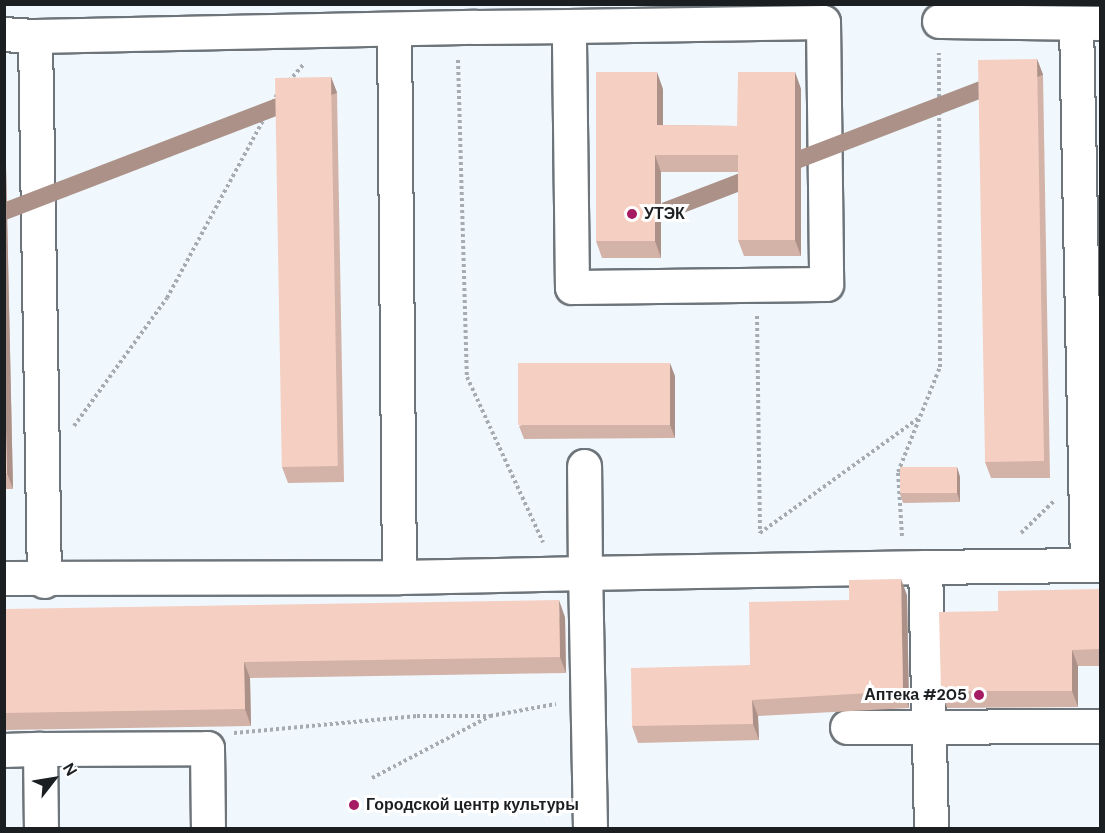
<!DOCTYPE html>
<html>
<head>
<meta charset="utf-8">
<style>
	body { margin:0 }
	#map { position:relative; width:1105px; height:833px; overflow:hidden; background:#f0f8fe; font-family:"DM Sans",sans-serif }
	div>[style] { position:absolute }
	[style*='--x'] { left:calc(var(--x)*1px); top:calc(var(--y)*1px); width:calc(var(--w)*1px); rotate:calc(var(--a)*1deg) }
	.path>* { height:4px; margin-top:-2px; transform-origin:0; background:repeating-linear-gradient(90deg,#a5abb0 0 3px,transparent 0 6px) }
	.roads { filter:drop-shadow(2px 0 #6e757a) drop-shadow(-2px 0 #6e757a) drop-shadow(0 2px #6e757a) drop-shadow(0 -2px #6e757a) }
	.minor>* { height:33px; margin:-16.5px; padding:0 16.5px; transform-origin:16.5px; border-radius:16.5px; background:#fff }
	.wall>* { inset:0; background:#d3b2a7 }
	.shaded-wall>* { inset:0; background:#ac9188; transform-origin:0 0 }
	.building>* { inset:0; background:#f5cfc2; transform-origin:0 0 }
	.dots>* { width:16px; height:16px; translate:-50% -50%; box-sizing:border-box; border:3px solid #fff; border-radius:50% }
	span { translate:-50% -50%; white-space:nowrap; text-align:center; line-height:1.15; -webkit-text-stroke:6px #fff; paint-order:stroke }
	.poi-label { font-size:16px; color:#1c1f21; font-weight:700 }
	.left { translate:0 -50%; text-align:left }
	.right { translate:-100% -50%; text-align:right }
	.frame { position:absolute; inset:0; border:6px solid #1c1f21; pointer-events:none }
	.north { position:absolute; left:24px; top:749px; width:60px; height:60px; -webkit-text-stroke:4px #fff; paint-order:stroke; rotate:59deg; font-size:16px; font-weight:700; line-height:24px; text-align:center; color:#1c1f21 }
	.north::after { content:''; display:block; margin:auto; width:21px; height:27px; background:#1c1f21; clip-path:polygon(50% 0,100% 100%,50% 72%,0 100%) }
</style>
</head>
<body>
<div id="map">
	<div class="path">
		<i style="--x:458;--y:60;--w:317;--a:88.4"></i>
		<i style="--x:467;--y:377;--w:182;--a:65.3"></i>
		<i style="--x:289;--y:81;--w:23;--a:-49"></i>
		<i style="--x:757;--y:316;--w:217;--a:89.2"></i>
		<i style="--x:760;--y:533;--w:198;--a:-35.9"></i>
		<i style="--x:74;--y:426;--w:158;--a:-54"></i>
		<i style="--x:167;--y:298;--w:233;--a:-61.6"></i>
		<i style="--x:1021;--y:533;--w:46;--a:-44.1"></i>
		<i style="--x:902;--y:536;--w:64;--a:-93.6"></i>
		<i style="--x:898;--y:472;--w:113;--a:-68.2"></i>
		<i style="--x:940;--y:367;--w:314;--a:-90.2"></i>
		<i style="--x:234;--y:733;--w:184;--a:-5.3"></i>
		<i style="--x:417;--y:716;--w:73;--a:0"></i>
		<i style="--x:372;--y:778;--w:133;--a:-27.7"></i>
		<i style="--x:490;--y:716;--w:67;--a:-10.3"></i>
	</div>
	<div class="roads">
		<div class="minor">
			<i style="--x:939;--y:21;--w:161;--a:0.7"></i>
			<i style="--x:1076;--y:23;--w:542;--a:88.84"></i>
			<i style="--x:4;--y:34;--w:31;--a:4"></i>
			<i style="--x:399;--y:577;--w:186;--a:-1.2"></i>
			<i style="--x:585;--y:573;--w:107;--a:-90.5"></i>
			<i style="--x:4;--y:578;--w:395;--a:-0.1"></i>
			<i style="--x:399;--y:577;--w:546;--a:-90.52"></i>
			<i style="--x:44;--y:581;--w:545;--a:-90.95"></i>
			<i style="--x:35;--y:36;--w:440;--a:-1.2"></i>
			<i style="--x:475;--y:27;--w:94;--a:-0.6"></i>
			<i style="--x:569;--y:26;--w:254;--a:-0.9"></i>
			<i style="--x:823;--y:22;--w:262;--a:89.3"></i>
			<i style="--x:826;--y:284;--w:254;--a:179.3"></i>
			<i style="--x:572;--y:287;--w:261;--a:-90.7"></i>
			<i style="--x:847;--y:727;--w:253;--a:-0.2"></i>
			<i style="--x:40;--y:749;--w:167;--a:-0.3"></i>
			<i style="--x:207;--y:748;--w:80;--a:89.3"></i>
			<i style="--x:4;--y:750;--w:36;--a:-2"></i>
			<i style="--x:40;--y:749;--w:79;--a:89.3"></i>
			<i style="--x:590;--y:828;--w:255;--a:-91.1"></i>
			<i style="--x:585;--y:573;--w:340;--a:-1"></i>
			<i style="--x:931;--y:828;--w:261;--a:-91.3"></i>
			<i style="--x:925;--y:567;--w:175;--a:-0.7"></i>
		</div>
	</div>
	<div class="wall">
		<i style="clip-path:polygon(1037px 59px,1043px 75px,1050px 478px,991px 478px,985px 462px)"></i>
		<i style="clip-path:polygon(4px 72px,13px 489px,4px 489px)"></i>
		<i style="clip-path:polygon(795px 72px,801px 89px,801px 256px,744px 256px,738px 240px,738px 172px,661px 172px,661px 258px,602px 258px,596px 241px,663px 89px,663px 125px,737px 126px)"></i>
		<i style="clip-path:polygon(331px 77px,337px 93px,344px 482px,288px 483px,282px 467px)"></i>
		<i style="clip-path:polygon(675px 376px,675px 438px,524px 439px,519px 426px)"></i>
		<i style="clip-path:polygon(957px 467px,960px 477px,960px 502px,903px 503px,900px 494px)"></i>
		<i style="clip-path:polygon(1101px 589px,1101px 666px,1078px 666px,1078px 707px,947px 708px,941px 691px)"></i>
		<i style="clip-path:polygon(907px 595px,909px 708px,758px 716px,759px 740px,638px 743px,632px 726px,750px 665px,849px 600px)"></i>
		<i style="clip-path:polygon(4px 609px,565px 617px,566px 673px,250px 678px,251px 726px,4px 730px)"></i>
	</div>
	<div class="shaded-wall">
		<i style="left:1037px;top:59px;width:17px;height:402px;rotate:69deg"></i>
		<i style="clip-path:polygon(4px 72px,13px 489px,7px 473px,4px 346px)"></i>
		<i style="clip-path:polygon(657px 72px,663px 89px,663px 142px,657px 125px)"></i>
		<i style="clip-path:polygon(795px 72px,801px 89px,801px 256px,795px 240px)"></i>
		<i style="left:331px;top:77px;width:17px;height:389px;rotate:69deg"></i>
		<i style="clip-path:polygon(655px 155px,661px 172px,661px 258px,655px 241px)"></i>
		<i style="clip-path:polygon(670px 363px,675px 376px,675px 438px,670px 425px)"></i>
		<i style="clip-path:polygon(957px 467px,960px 477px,960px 502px,957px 493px)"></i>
		<i style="clip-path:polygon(901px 579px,907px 595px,909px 708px,903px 691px)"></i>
		<i style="clip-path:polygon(559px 600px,565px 617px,566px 673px,560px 657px)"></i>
		<i style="clip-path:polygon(1072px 650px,1078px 666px,1078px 707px,1072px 691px)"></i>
		<i style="clip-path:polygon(244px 662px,250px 678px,251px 726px,245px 709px)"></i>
		<i style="clip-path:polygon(752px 700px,758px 716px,759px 740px,753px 724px)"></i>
	</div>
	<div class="building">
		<i style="left:1037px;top:59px;width:402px;height:59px;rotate:89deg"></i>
		<i style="clip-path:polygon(596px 72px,657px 72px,657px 125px,737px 126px,738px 72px,795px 72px,795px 240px,738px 240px,738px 155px,655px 155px,655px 241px,596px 241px)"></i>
		<i style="left:331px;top:77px;width:389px;height:56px;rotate:89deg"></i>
		<i style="clip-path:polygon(4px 346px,7px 473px,4px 473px)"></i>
		<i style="left:670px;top:363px;width:62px;height:152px;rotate:90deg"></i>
		<i style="left:957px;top:467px;width:26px;height:57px;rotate:90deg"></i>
		<i style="clip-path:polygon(901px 579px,903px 691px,752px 700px,753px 724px,632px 726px,631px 668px,750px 665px,749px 602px,849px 600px,849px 580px)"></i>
		<i style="clip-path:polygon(1101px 589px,1101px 649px,1072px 650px,1072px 691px,941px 691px,939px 612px,998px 611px,998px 591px)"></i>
		<i style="clip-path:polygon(559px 600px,560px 657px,244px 662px,245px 709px,4px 713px,4px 609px)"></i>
	</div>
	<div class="dots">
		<i style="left:632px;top:214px;background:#a51c64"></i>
		<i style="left:979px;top:695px;background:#a51c64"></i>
		<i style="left:354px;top:805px;background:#a51c64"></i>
	</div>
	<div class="poi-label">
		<span class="left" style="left:644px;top:214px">УТЭК</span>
		<span class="right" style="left:967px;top:695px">Аптека #205</span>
		<span class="left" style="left:366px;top:805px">Городской центр культуры</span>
	</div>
	<div class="frame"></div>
	<div class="north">N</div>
</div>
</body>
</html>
